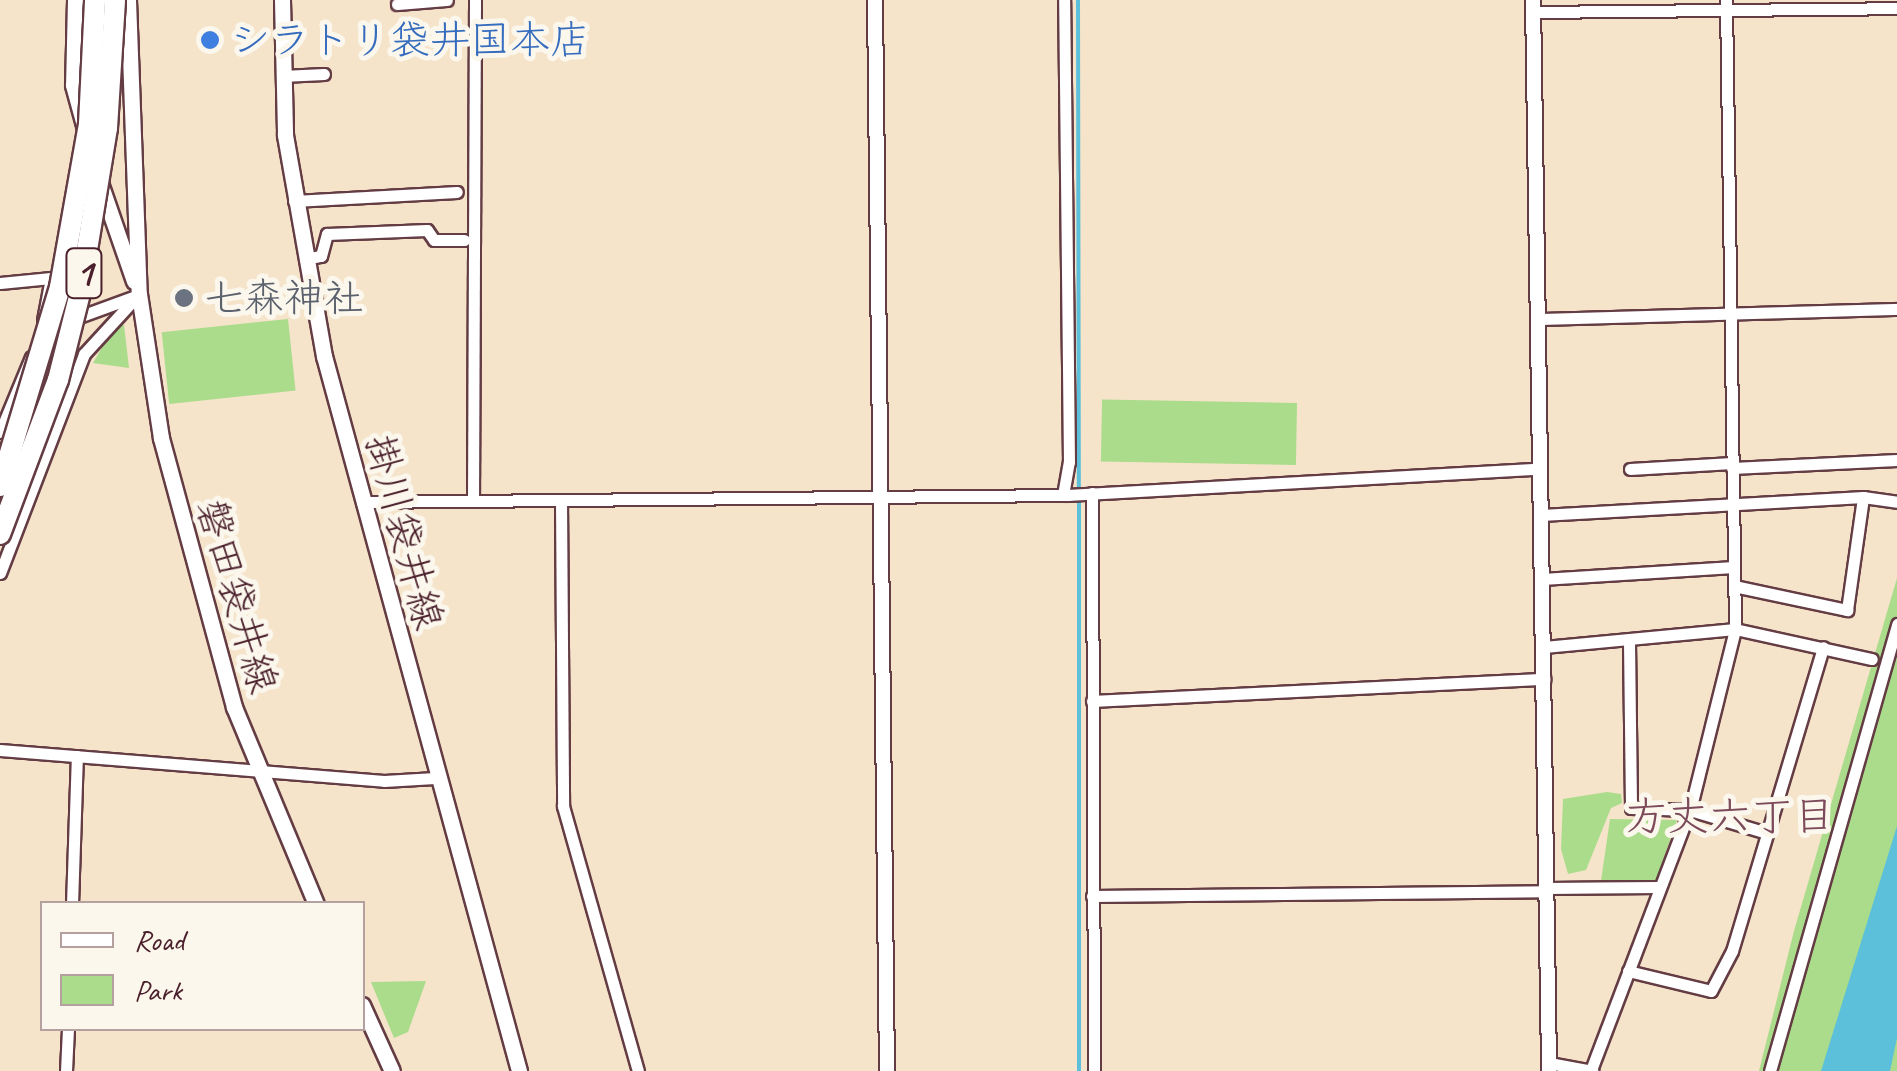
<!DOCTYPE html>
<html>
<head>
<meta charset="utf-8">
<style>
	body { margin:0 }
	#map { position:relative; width:1897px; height:1071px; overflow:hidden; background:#f5e3ca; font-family:Caveat,"Klee One",sans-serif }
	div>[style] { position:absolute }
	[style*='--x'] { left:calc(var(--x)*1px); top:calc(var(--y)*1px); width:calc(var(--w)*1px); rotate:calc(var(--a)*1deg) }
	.green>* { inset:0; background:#aadc8b; transform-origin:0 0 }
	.water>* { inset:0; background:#5cc0da }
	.stream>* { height:4px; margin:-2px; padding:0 2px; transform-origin:2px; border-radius:2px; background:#5cc0da }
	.roads { filter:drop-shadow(2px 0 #643c43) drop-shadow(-2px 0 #643c43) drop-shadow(0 2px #643c43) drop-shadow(0 -2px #643c43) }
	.minor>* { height:11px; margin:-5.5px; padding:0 5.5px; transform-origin:5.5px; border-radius:5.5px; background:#fff }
	.tertiary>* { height:14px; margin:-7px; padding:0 7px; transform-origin:7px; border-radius:7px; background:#fff }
	.secondary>* { height:15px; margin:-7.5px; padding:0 7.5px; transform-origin:7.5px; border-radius:7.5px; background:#fff }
	.bridges { filter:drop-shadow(2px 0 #643c43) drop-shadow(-2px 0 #643c43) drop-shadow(0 2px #643c43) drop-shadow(0 -2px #643c43) }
	.trunk-bridge>* { height:20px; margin:-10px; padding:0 10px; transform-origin:10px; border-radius:10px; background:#fff }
	.dots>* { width:28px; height:28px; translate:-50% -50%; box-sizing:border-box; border:5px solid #fbf7ec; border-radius:50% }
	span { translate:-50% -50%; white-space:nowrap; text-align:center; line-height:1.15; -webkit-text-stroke:10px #fbf7ec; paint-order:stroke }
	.shield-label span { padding:2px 8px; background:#fbf7ec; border:2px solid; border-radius:8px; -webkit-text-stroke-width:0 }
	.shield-label { font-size:38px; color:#4a1f2b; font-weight:700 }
	.shop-label { font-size:40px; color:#366cbe }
	.left { translate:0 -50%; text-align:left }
	.worship-label { font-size:40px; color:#5b616d }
	.street-label { font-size:40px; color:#4a1f2b }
	.neighbourhood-label { font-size:42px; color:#7c4a5a }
	.legend { position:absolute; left:40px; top:901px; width:325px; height:130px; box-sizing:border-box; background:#fbf7ec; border:2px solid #b4a19f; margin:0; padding:12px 18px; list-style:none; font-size:30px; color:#4a1f2b }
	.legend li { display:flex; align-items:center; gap:20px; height:50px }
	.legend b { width:50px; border:2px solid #b4a19f }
</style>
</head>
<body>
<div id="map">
	<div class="green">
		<i style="left:288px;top:319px;width:72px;height:127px;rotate:84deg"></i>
		<i style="clip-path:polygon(124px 325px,129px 368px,93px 363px,114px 327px)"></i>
		<i style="left:1297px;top:403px;width:62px;height:195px;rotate:91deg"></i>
		<i style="clip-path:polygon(1897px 578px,1897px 1071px,1759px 1071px,1794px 931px)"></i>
		<i style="clip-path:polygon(1607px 792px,1621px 794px,1622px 803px,1611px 808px,1586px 870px,1568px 874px,1561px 849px,1563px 799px)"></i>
		<i style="clip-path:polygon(1610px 819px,1677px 820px,1656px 880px,1601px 881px)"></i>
		<i style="clip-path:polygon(426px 981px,408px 1032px,394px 1038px,371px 982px)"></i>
	</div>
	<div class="water">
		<i style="clip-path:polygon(1897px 826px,1897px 1038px,1890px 1071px,1821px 1071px)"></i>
	</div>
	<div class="stream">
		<i style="--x:1078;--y:0;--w:490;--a:89.9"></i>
		<i style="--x:1079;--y:1071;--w:571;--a:-90"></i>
	</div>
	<div class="roads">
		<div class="minor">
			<i style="--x:397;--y:4;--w:50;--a:-4.6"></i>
			<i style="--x:1533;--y:12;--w:364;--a:-0.6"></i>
			<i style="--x:282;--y:76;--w:42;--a:-2.7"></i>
			<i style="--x:294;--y:201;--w:163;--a:-3.2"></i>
			<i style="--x:305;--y:259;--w:16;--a:-11"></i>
			<i style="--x:321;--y:256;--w:23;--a:-75"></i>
			<i style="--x:327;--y:234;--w:100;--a:-2.3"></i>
			<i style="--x:427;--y:230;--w:12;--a:55"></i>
			<i style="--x:434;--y:240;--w:30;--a:0"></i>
			<i style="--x:0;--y:283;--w:51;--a:-5.6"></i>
			<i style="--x:51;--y:278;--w:43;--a:100.8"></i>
			<i style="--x:73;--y:319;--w:67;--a:-20.1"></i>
			<i style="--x:1537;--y:319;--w:360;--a:-1.6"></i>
			<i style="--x:0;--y:432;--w:81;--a:-67.5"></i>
			<i style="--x:1732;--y:468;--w:165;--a:-2.8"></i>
			<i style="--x:1630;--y:469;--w:102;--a:-3.4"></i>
			<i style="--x:1092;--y:493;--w:578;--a:89.8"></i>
			<i style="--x:1063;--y:495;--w:34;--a:-80"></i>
			<i style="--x:1069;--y:462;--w:462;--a:-90.6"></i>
			<i style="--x:561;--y:500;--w:306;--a:89.6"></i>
			<i style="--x:563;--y:806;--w:275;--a:74.2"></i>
			<i style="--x:473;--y:501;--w:501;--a:-89.77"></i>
			<i style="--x:362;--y:502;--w:706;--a:-0.57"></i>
			<i style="--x:1068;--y:495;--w:473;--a:-3.2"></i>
			<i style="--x:1541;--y:515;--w:323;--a:-3.2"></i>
			<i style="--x:1863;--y:497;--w:34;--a:8"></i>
			<i style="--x:0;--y:573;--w:235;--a:-69"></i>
			<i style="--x:84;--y:354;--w:81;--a:-47.5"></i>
			<i style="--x:1542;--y:579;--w:192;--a:-3.6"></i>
			<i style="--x:1734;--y:586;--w:116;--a:12"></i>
			<i style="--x:1847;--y:610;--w:114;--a:-81.9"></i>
			<i style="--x:1629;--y:642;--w:166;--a:89.3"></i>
			<i style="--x:1631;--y:808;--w:59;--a:1.9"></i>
			<i style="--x:1690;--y:810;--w:80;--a:16.6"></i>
			<i style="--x:1544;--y:647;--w:192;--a:-5.4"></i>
			<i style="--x:1735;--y:629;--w:140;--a:12.4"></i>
			<i style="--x:1092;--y:701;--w:453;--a:-2.8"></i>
			<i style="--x:0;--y:750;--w:385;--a:4.6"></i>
			<i style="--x:384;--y:781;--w:51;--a:-3.4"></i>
			<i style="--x:1547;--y:888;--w:113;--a:-0.5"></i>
			<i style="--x:1092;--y:896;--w:455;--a:-0.6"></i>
			<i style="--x:72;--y:904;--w:148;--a:-88.1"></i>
			<i style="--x:1628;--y:971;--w:85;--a:13.5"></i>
			<i style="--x:1711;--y:991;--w:45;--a:-62.3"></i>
			<i style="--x:1732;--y:951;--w:317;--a:-73.3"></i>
			<i style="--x:1549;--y:1063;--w:44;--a:10.5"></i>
			<i style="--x:1591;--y:1070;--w:278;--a:-69.2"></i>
			<i style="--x:1690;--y:810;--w:187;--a:-76"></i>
			<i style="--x:1735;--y:629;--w:629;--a:-90.82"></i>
			<i style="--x:66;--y:1071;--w:43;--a:-87.3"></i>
			<i style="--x:1770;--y:1071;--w:465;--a:-74.1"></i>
		</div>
		<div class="tertiary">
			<i style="--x:875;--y:0;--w:1071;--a:89.36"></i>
			<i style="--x:1533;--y:0;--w:1071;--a:89.14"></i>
		</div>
		<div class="secondary">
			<i style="--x:75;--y:0;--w:85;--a:91.3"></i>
			<i style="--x:73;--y:85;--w:46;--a:74.7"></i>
			<i style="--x:128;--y:0;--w:294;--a:87.9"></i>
			<i style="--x:139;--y:294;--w:146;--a:81.3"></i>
			<i style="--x:161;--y:438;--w:279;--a:74.8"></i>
			<i style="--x:234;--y:707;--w:213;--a:67.4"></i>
			<i style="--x:282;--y:0;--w:135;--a:88.7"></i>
			<i style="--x:285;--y:135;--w:224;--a:80"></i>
			<i style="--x:324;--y:356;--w:741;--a:74.74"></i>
			<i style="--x:99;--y:180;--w:107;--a:70.9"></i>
			<i style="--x:362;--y:1005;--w:72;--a:65.6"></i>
		</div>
	</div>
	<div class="bridges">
		<div class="trunk-bridge">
			<i style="--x:0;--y:486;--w:208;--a:-73.2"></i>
			<i style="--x:60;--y:287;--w:166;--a:-79.9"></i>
			<i style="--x:89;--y:124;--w:124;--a:-87.2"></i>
			<i style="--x:0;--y:534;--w:165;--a:-69.4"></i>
			<i style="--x:58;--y:380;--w:90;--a:-75.8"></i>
			<i style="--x:80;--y:293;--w:167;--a:-80.7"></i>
			<i style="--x:107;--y:128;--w:128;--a:-86.4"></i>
		</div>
	</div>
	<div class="dots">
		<i style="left:210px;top:40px;background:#3f7fe0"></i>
		<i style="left:184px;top:298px;background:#6b7280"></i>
	</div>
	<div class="shield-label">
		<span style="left:84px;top:273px">1</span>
	</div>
	<div class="shop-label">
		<span class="left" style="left:230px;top:40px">シラトリ袋井国本店</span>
	</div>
	<div class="worship-label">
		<span class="left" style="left:204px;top:298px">七森神社</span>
	</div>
	<div class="street-label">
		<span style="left:404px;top:532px;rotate:75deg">掛川袋井線</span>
		<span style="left:237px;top:596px;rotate:74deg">磐田袋井線</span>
	</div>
	<div class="neighbourhood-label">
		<span style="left:1730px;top:817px">方丈六丁目</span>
	</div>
	<ul class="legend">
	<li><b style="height:12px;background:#fff"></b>Road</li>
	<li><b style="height:28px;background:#aadc8b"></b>Park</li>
	</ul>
</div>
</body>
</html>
